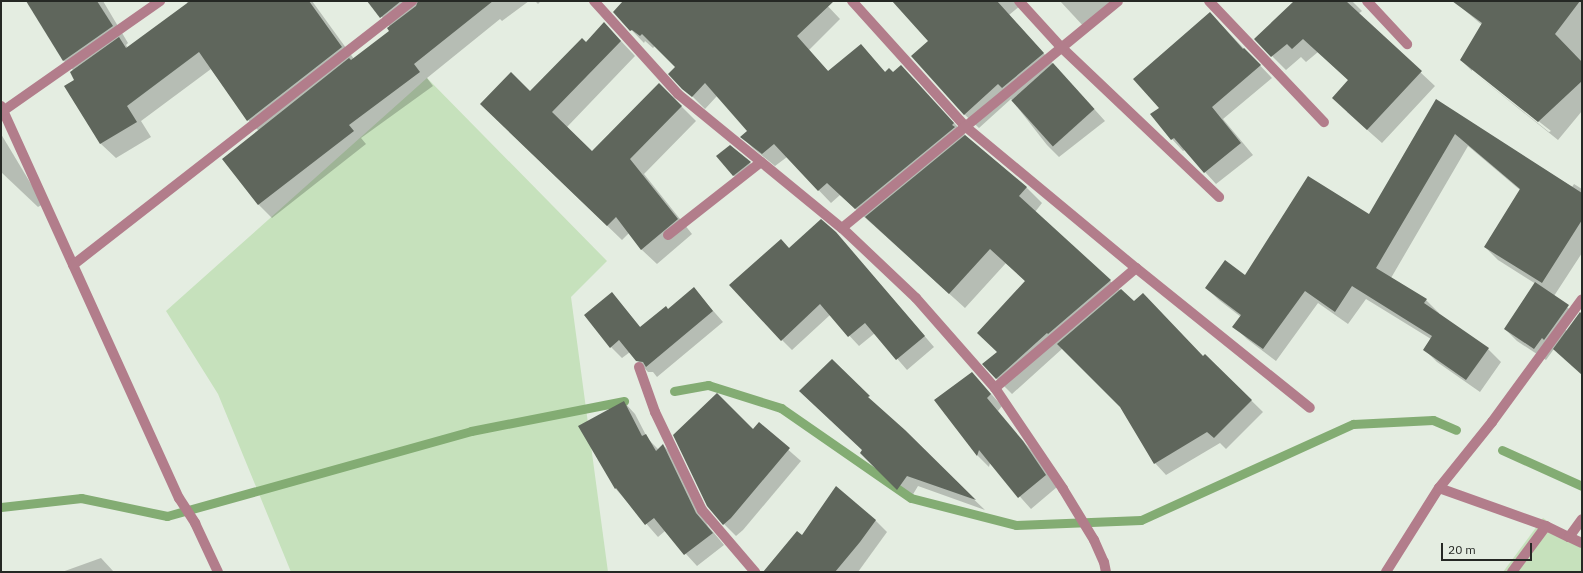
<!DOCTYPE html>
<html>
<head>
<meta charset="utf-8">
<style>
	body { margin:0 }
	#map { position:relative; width:1583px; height:573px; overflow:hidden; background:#e4ede1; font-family:"IBM Plex Sans",sans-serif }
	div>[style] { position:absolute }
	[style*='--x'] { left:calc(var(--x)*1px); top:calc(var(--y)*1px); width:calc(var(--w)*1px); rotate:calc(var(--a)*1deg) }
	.green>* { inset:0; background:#c6e1bc }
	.shadow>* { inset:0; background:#0003 }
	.stream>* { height:9px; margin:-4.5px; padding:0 4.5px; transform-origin:4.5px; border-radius:4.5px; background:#83ac73 }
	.building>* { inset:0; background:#5f665c; transform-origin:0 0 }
	.minor>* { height:10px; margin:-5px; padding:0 5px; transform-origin:5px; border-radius:5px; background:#b27d8b }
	span { translate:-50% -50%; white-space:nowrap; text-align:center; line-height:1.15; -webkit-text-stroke:4px #e4ede1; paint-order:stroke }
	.frame { position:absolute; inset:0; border:2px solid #252824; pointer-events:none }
	.scale { position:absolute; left:1441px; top:543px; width:91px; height:18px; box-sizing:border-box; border:2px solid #252824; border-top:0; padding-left:5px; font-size:12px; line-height:14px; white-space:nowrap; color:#252824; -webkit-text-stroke:3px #e4ede1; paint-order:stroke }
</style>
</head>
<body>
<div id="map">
	<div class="green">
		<i style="clip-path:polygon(427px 78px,607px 261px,571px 297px,608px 572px,291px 572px,218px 394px,166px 311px)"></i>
		<i style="clip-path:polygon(1543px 518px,1582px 545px,1582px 572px,1503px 572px)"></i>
	</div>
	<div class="shadow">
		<i style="clip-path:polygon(27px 1px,103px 1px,128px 43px,126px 45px,128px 48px,188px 4px,186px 1px,312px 1px,354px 59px,390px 31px,390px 27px,369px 1px,529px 1px,502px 21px,500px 19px,427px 78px,433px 86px,361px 138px,366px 144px,272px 218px,259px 205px,223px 159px,259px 131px,248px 120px,211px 69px,141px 121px,151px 137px,116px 158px,101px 144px,66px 86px,76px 80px,74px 71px,64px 61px)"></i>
		<i style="clip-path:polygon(535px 1px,541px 1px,538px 4px)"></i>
		<i style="clip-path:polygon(624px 1px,823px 1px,840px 19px,809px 50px,829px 72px,861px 45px,886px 73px,914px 79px,966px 136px,1026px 187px,1042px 203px,1035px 212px,1121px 291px,1203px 357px,1205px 355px,1263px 412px,1226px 449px,1220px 443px,1166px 475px,1155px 463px,1121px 406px,1063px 348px,1012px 394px,996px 378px,998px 353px,1026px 282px,1006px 263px,965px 308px,840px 195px,831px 203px,787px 157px,775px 166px,754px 149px,742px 137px,749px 131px,717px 96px,705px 109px,670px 74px,677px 67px,655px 46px,653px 48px,645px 41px,644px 43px,614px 12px)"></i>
		<i style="clip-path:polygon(893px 1px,1026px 1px,1009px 15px,1105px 121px,1059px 157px,1047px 145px,1011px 99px,979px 128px,964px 114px,929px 41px)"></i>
		<i style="clip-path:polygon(1060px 1px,1121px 1px,1086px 29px)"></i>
		<i style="clip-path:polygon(1295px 1px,1352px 1px,1362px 11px,1358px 14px,1435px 86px,1382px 143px,1347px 112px,1349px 81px,1318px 52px,1306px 62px,1301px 57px,1286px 70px,1272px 56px)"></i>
		<i style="clip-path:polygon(1458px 1px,1582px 1px,1582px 111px,1558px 140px,1473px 72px,1549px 132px,1551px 131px,1472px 69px,1472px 71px,1461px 60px,1482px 25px,1456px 3px)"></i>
		<i style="clip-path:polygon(1210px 13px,1272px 78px,1223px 119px,1253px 155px,1216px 184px,1185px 150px,1183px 151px,1172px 139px,1160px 108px)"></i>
		<i style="clip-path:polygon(604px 23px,635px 56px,567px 127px,592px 152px,659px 84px,696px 121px,644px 174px,692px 234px,657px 264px,642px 250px,629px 233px,622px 240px,496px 119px,530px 92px,586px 44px)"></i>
		<i style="clip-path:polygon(1437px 101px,1572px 187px,1574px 184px,1582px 189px,1582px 253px,1554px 296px,1575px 314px,1564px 328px,1567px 331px,1546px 360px,1517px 341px,1505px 329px,1536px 284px,1498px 260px,1485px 247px,1520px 190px,1468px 146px,1391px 278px,1426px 300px,1439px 313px,1438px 314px,1488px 349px,1501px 362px,1480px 392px,1437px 362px,1424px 349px,1431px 339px,1366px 299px,1348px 324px,1318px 303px,1276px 361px,1247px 339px,1234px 326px,1241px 317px,1219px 300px,1206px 288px,1245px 277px,1369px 216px)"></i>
		<i style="clip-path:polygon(1px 134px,43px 204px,38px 207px,1px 172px)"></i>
		<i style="clip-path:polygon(750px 163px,756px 168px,739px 181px,733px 175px)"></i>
		<i style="clip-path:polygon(835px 232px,934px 347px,907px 370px,875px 333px,859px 346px,830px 315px,792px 350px,782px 340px)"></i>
		<i style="clip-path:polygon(694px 289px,723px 322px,657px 377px,653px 372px,648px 372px,630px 352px,622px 358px,611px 347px,612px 293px,641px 328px,668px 310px)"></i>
		<i style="clip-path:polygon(832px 361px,879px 409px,985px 510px,918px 486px,909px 501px,861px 452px,863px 450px)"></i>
		<i style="clip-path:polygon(972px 373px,1002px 406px,998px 411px,1035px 455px,1057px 487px,1031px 509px,990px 463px,989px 467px,977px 455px,935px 400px)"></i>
		<i style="clip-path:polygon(624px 402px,635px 414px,648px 439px,659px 450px,663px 445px,675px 457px,708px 526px,724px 545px,697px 566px,665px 531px,658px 537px,615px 488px)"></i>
		<i style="clip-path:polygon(759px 424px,801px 461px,743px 530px,736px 536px,724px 524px,753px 431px)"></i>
		<i style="clip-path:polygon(875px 520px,887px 532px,858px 572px,775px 572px,802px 536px)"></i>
		<i style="clip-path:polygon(101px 558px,114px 572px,62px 572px)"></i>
	</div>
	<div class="stream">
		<i style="--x:674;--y:391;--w:35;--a:-10"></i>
		<i style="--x:708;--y:385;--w:77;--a:17.5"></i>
		<i style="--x:781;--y:408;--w:158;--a:34.7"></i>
		<i style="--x:911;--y:498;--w:108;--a:14.4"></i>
		<i style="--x:1016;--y:525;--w:125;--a:-2.3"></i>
		<i style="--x:1141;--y:520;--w:233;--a:-24.4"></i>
		<i style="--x:1353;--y:424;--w:80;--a:-2.9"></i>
		<i style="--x:1433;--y:420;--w:25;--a:23"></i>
		<i style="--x:1502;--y:450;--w:88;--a:24.2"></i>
		<i style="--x:1;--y:507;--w:81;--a:-6.4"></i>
		<i style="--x:81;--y:498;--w:88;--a:11.8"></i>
		<i style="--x:167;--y:516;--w:316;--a:-15.6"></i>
		<i style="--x:471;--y:431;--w:156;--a:-11.1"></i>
	</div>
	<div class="building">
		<i style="clip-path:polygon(26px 1px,97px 1px,113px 26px,63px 61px)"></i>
		<i style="clip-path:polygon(190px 1px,309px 1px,342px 47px,247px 121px,199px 52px,127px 106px,137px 122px,100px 144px,64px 86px,74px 80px,70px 72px,119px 37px,126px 48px)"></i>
		<i style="clip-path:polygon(367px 1px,401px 1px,380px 18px)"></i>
		<i style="clip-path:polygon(418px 1px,493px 1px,414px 64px,420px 72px,349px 125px,354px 131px,258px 205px,222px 159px,349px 58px,351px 60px,389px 31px,387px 28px,416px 6px)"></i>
		<i style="clip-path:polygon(623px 1px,834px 1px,797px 36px,828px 71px,861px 44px,885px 72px,889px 68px,893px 72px,901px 65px,954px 123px,952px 125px,955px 127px,855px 209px,827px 183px,818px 191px,774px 144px,762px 154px,740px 137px,747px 131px,705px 83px,692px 97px,682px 89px,668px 74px,675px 67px,642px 34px,640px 36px,632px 30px,630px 31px,613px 12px)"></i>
		<i style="clip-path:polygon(892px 1px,997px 1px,1044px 53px,1002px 88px,998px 84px,964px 115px,911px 56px,928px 41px)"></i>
		<i style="clip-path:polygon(1294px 1px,1346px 1px,1422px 71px,1367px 130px,1332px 98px,1348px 80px,1303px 39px,1292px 49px,1287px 44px,1271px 57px,1254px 39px)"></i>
		<i style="clip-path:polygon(1452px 1px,1580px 1px,1555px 34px,1582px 62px,1582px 81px,1538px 122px,1460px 60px,1482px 23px)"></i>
		<i style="clip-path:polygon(1210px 12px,1243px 49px,1244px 48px,1261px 65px,1212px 107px,1241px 143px,1204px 173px,1174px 138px,1171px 140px,1150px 114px,1159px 108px,1133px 79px)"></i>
		<i style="clip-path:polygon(604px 22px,621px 41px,552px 112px,592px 151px,659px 83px,682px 106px,630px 159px,678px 219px,641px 250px,616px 217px,607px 226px,480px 104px,511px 72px,530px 91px,582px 38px,586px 42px)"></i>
		<i style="left:1053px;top:63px;width:62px;height:56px;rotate:48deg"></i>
		<i style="clip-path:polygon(1436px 99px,1582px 193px,1582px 220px,1542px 283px,1484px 247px,1520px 189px,1455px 134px,1376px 268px,1427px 299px,1424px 303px,1489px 348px,1466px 380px,1423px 350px,1432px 336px,1352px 286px,1335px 312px,1305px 291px,1263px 349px,1232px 327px,1241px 315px,1205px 288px,1225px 260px,1245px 275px,1308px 176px,1369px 214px)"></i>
		<i style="clip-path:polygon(965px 135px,1027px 187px,1019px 196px,1111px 280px,1048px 334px,1047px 333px,996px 379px,982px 364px,997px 352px,977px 333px,1025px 281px,990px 249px,949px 294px,865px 217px)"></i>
		<i style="clip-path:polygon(730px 145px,751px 162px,733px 176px,716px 156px)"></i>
		<i style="clip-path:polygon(821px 219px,836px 232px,925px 336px,896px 360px,865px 323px,848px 337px,820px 304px,781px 341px,729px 285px,781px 239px,789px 248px)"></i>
		<i style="clip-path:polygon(1535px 282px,1569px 305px,1544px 340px,1542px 338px,1534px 349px,1504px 329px)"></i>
		<i style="clip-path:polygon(694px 287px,713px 311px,646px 367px,643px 362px,636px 361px,619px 340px,610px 348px,584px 315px,612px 292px,640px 327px,666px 306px,668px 309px)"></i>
		<i style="clip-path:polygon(1121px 289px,1134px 301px,1143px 293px,1203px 356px,1205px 354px,1252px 400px,1214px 438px,1207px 432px,1154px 464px,1120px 407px,1057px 344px)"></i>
		<i style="clip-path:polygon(1580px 312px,1582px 314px,1582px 375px,1553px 349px)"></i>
		<i style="clip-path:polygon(832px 359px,870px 396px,868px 397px,905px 430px,976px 500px,907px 476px,897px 490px,860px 453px,862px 450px,799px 391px)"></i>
		<i style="clip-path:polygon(972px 372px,991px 394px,987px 398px,1023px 441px,1046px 475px,1018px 498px,979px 450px,977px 456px,934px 400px)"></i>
		<i style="clip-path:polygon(717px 393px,753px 429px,759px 422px,790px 448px,731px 518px,723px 525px,707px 506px,673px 435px)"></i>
		<i style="clip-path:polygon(624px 401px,642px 436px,646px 434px,656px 451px,663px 444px,696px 513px,713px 533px,684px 555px,654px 518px,645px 525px,616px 488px,615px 489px,578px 426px)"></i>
		<i style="clip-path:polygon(836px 486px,876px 520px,860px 542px,835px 572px,763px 572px,797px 531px,802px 535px)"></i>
	</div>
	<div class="minor">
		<i style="--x:594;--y:1;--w:125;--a:47.9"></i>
		<i style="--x:678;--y:94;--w:212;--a:39.3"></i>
		<i style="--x:842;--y:228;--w:102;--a:43.4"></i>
		<i style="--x:916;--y:298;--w:120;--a:48.7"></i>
		<i style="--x:995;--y:388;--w:122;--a:56"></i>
		<i style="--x:1063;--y:489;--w:60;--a:58.7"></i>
		<i style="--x:1094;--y:540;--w:24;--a:66"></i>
		<i style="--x:1104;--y:562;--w:10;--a:79"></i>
		<i style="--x:852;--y:1;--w:170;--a:47.9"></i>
		<i style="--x:966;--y:127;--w:221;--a:39.7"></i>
		<i style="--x:1136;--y:268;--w:223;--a:38.8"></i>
		<i style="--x:1019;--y:1;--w:62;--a:47.6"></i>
		<i style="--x:1061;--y:47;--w:218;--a:43.5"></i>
		<i style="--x:1209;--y:1;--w:167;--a:46.5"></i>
		<i style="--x:1367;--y:1;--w:59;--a:47.1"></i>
		<i style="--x:1;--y:106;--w:431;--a:65.6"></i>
		<i style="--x:179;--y:498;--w:30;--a:57"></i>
		<i style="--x:195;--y:523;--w:54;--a:64.9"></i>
		<i style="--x:3;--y:111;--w:192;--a:-35"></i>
		<i style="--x:842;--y:228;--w:357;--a:-39.4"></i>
		<i style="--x:668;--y:235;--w:118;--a:-38.1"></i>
		<i style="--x:73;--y:265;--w:430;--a:-37.9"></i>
		<i style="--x:639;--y:367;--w:48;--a:70.4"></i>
		<i style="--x:655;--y:412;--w:109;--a:64.4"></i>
		<i style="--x:702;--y:510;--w:82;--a:49.5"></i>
		<i style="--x:995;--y:388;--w:185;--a:-40.4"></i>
		<i style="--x:1439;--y:488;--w:114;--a:19.6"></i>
		<i style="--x:1546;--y:526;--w:25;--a:26"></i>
		<i style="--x:1569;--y:537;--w:22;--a:-54"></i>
		<i style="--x:1569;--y:537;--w:14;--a:25"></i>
		<i style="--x:1386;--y:572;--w:99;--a:-57.8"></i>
		<i style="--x:1439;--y:488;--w:85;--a:-51.2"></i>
		<i style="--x:1492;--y:422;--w:152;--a:-53.8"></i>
		<i style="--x:1512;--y:572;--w:57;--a:-53.5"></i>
	</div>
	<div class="frame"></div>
	<div class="scale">20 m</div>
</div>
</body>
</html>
